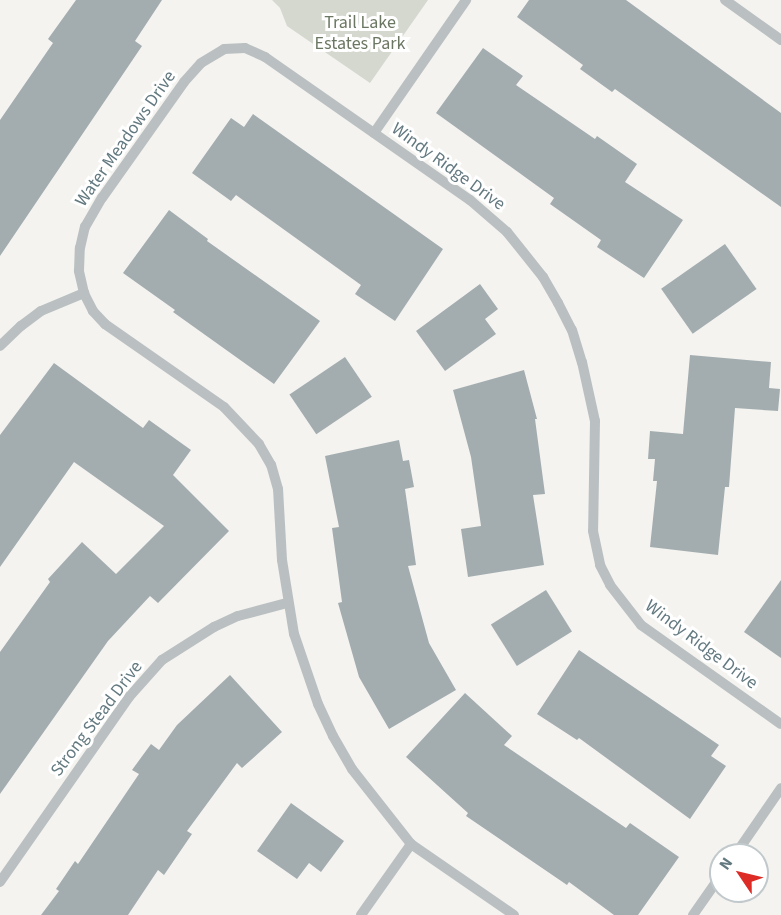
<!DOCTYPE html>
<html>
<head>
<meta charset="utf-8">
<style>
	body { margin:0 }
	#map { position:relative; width:781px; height:915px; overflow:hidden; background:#f4f3ef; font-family:"Source Sans 3",sans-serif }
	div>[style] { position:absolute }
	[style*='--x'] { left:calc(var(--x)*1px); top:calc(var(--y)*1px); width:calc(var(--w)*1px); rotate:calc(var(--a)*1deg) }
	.green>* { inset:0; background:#d4d8cf }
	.building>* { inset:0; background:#a3adb0; transform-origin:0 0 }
	.minor>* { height:10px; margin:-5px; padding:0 5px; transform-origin:5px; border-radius:5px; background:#bac0c2 }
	span { translate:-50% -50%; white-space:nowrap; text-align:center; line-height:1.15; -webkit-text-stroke:6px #fff; paint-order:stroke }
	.park-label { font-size:18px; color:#6b7762 }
	.street-label { font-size:18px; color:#637980 }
	.north { position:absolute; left:709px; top:843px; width:60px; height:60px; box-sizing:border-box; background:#fff; border:2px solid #c1c9cc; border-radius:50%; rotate:305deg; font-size:16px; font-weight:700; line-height:24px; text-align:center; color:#637980 }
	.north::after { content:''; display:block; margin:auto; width:21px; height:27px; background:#dd2b26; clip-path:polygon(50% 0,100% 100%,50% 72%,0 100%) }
</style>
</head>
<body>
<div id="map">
	<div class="green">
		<i style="clip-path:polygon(272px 0,428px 0,370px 83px,287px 26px,280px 8px)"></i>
	</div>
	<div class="building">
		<i style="clip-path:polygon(76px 0,162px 0,135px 41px,142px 46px,0 256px,0 120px,53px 43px,48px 39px)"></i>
		<i style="clip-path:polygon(529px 0,626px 0,781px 113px,781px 207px,615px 89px,612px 92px,580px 69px,583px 65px,517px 17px)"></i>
		<i style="clip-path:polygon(483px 48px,523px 76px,516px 85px,595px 139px,597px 136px,637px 164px,625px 182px,683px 220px,644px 278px,597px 247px,601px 240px,550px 204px,554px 198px,436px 113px)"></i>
		<i style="clip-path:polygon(253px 114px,443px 249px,395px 321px,355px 294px,361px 285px,236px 195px,231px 201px,192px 173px,231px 118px,244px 127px)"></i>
		<i style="clip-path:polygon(169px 210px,208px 239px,207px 241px,320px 321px,274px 384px,173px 312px,175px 310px,123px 273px)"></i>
		<i style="left:725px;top:244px;width:55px;height:78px;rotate:55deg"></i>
		<i style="clip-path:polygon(480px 284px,498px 309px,485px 319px,496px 334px,445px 371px,416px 331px)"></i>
		<i style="clip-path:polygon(690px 355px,771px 362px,769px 388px,780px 389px,778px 411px,735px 408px,729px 487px,725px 487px,718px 555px,650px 547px,657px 481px,653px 481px,655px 459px,648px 459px,650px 431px,683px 434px)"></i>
		<i style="left:345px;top:357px;width:48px;height:67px;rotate:56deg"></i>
		<i style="clip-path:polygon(54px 363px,143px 428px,149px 420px,191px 450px,173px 475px,229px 531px,158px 603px,150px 596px,108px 641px,0 794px,0 652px,50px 582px,48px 579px,82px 542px,116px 574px,164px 526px,74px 462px,0 567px,0 435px)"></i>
		<i style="clip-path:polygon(524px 370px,537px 419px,535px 419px,545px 494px,533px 495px,544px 565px,468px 577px,461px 529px,481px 526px,471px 457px,453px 390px)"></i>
		<i style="clip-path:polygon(399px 440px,403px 461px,409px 460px,414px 487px,405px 489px,416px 565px,408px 566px,429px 643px,456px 690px,389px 729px,359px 677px,338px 603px,342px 602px,332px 528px,339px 527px,325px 456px)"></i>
		<i style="clip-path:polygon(781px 580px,781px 658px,744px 632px)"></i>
		<i style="left:546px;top:590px;width:49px;height:65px;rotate:58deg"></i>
		<i style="clip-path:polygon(579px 650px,719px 745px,711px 756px,726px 766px,690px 819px,579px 738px,577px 740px,537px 714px)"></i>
		<i style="clip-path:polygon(230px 675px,282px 732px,242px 768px,237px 763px,187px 831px,192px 834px,164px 875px,158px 870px,128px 915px,41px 915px,59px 891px,56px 889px,75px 861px,78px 864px,139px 774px,132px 770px,151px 744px,159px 750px,177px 725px)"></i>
		<i style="clip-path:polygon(465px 693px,512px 736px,504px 745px,626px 828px,630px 823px,679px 857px,638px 915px,614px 915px,569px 882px,567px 885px,466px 816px,468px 813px,406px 757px)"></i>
		<i style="clip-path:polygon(291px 803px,344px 841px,321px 872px,309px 863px,297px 879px,257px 851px)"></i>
	</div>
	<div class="minor">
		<i style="--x:725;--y:0;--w:69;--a:35.5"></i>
		<i style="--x:374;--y:133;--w:162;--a:-55.3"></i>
		<i style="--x:0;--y:346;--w:29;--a:-44"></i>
		<i style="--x:21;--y:326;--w:25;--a:-37"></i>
		<i style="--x:41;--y:311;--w:47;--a:-22.7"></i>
		<i style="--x:735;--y:855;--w:81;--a:-55.5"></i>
		<i style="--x:0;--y:882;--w:226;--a:-55.1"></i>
		<i style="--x:129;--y:697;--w:50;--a:-48.3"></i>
		<i style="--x:162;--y:660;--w:62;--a:-32.4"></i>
		<i style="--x:214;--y:627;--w:26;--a:-25"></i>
		<i style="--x:238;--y:616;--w:51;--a:-14.9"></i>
		<i style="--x:361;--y:915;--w:87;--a:-54.8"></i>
		<i style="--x:514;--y:915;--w:125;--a:-145.4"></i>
		<i style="--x:411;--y:844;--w:95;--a:-128.2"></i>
		<i style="--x:352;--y:769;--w:38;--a:-120"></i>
		<i style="--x:333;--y:736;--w:35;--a:-115"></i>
		<i style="--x:318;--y:704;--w:74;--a:-108.9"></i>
		<i style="--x:294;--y:634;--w:75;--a:-99.2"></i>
		<i style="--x:282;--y:560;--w:71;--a:-93.2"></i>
		<i style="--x:278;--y:489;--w:25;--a:-106"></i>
		<i style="--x:271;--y:465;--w:24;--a:-120"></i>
		<i style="--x:259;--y:444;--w:51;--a:-133.4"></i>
		<i style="--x:224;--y:407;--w:145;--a:-145.1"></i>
		<i style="--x:105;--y:324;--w:18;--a:-133"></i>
		<i style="--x:93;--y:311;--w:20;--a:-117"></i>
		<i style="--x:84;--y:293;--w:23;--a:-103"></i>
		<i style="--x:79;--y:271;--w:23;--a:-88"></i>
		<i style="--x:80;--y:248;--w:22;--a:-77"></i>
		<i style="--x:85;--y:227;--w:34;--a:-60"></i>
		<i style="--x:102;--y:198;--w:142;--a:-54.7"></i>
		<i style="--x:184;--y:82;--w:25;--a:-48"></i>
		<i style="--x:201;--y:63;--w:27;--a:-31"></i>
		<i style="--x:224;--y:49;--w:21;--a:-3"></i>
		<i style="--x:245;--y:48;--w:22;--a:24"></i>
		<i style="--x:265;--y:57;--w:250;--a:34.9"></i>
		<i style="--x:470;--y:200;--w:49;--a:40.9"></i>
		<i style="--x:507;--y:232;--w:58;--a:51.3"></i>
		<i style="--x:543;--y:277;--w:30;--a:60"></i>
		<i style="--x:558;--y:303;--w:30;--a:63"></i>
		<i style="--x:572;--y:330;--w:34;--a:73"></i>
		<i style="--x:582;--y:362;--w:60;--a:77.6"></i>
		<i style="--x:595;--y:421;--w:110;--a:91"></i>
		<i style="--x:593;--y:531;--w:35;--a:78"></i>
		<i style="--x:600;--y:565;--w:22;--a:63"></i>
		<i style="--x:610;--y:585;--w:51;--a:52.2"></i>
		<i style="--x:641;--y:625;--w:171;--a:35.3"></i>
		<i style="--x:693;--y:915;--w:49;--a:-55"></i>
	</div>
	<div class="park-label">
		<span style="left:360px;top:34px">Trail Lake<br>Estates Park</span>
	</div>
	<div class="street-label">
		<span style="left:126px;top:139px;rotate:-55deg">Water Meadows Drive</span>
		<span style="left:448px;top:167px;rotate:36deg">Windy Ridge Drive</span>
		<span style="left:701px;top:645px;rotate:37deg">Windy Ridge Drive</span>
		<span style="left:97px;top:719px;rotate:-53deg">Strong Stead Drive</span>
	</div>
	<div class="north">N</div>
</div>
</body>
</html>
